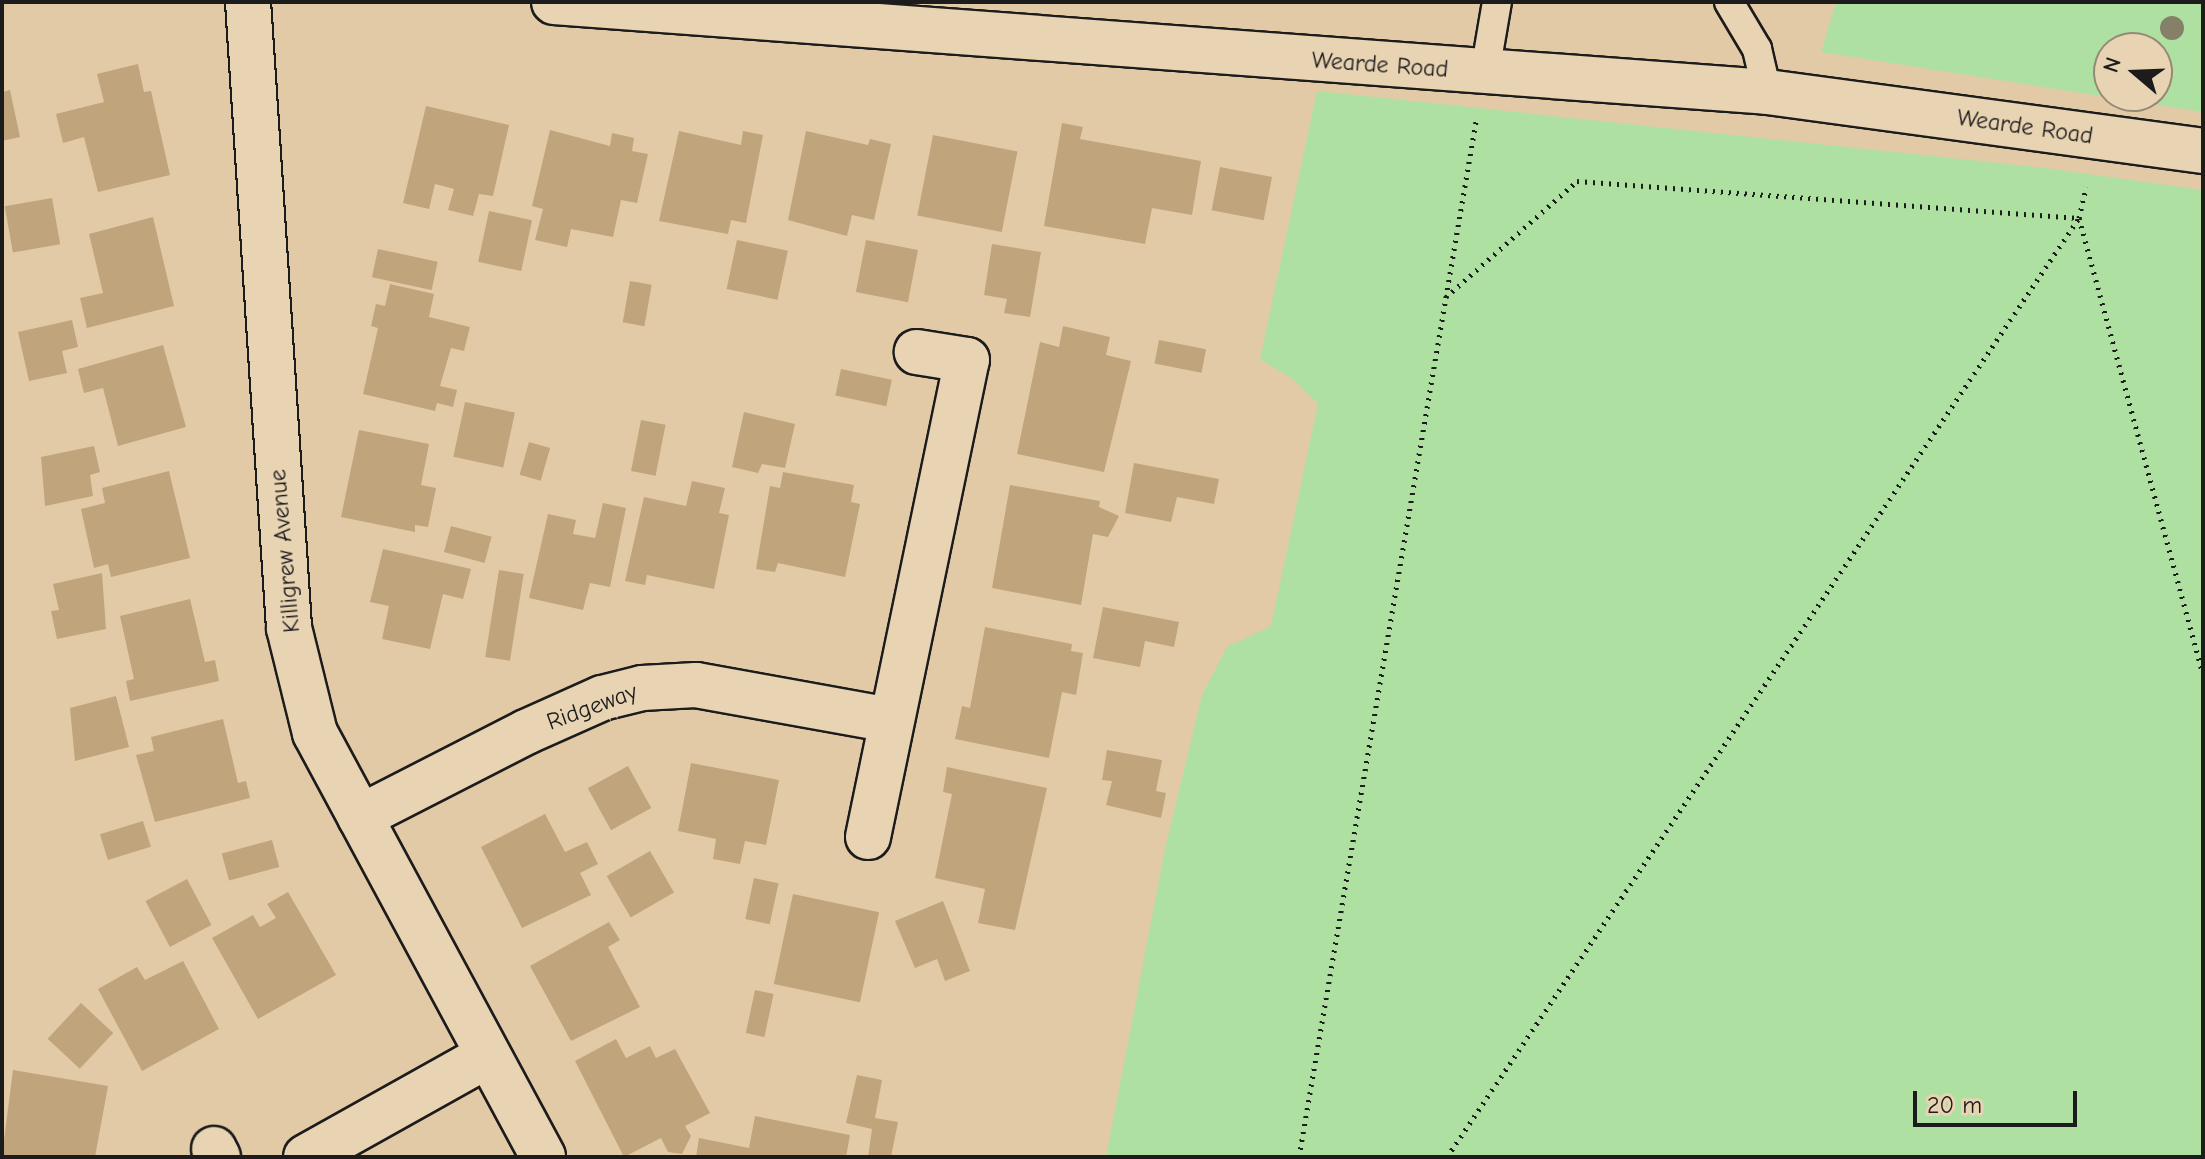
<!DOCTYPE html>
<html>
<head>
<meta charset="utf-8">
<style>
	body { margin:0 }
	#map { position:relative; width:2205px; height:1159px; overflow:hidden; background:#e3caa6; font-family:"Comic Neue",sans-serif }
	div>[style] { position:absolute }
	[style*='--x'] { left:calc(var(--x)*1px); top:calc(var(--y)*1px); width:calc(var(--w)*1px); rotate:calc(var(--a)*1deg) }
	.green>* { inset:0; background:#aee0a1 }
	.building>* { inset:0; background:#c0a47c; transform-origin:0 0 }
	.path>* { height:5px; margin-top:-2.5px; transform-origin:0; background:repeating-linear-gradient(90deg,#1c1c1c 0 2px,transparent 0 8px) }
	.roads { filter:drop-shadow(2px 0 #1c1c1c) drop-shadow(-2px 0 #1c1c1c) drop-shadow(0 2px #1c1c1c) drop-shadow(0 -2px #1c1c1c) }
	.service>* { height:28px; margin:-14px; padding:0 14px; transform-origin:14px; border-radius:14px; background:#e8d3b2 }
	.minor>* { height:44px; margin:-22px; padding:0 22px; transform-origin:22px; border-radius:22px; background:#e8d3b2 }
	.trees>* { width:24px; height:24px; margin:-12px; border-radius:50%; background:#868069 }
	span { translate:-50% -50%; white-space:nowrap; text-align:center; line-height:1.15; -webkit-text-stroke:8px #e8d3b2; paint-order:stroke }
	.street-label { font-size:24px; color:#1c1c1c }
	.frame { position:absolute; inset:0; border:4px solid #1c1c1c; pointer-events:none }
	.north { position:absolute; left:2093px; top:32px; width:80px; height:80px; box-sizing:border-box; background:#e8d3b2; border:2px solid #968a76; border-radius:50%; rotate:289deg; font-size:22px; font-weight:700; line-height:32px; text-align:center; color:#1c1c1c }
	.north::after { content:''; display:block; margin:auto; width:28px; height:36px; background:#1c1c1c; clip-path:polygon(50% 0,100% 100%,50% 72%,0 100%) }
	.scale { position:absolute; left:1913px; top:1091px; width:164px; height:36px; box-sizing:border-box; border:4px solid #1c1c1c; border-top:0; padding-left:10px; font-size:24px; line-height:28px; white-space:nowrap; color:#1c1c1c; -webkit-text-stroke:6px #e8d3b2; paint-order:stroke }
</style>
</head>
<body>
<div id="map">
	<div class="green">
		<i style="clip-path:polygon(evenodd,1836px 2px,2203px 2px,2203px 112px,1821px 52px,1836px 2px,2109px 48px,2157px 48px,2157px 96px,2109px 96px,2109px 48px)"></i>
		<i style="clip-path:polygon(1317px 91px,2045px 168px,2203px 190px,2203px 1157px,1106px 1157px,1165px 849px,1202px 695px,1227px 647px,1271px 626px,1318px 404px,1294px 380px,1260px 359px)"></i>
	</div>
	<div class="building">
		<i style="clip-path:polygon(138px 64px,144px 92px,151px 91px,170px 175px,98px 192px,84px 137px,63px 143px,56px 114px,104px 102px,97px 74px)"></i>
		<i style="clip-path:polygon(10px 90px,20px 137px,2px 141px,2px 92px)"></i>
		<i style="clip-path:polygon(426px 106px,509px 125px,493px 196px,479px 194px,473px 216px,448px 210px,454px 189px,435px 184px,429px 209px,403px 203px)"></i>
		<i style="clip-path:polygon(1062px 123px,1083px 127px,1080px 139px,1201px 161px,1192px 215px,1152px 208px,1145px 244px,1044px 226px)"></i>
		<i style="clip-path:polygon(550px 130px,610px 146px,612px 133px,634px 138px,632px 151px,648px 154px,637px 203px,621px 200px,613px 237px,571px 229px,567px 247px,535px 240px,543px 209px,532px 206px)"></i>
		<i style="clip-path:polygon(679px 131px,741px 145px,743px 131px,763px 135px,746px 223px,731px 220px,728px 234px,659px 221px)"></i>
		<i style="clip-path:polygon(806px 131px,868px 145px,870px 139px,891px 144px,874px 220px,852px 215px,847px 236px,788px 220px)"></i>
		<i style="left:933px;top:135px;width:86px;height:82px;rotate:11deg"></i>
		<i style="left:1220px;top:167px;width:53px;height:44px;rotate:11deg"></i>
		<i style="left:52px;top:198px;width:47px;height:48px;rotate:80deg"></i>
		<i style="left:489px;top:211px;width:44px;height:52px;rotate:12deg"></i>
		<i style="clip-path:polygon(153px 217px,174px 306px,87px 328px,80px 298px,103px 293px,89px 234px)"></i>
		<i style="left:737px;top:240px;width:52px;height:50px;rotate:12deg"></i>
		<i style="left:866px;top:240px;width:53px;height:53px;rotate:11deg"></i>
		<i style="clip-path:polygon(992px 244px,1041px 252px,1030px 317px,1004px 313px,1007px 299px,984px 295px)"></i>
		<i style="left:378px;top:249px;width:61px;height:29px;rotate:12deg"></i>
		<i style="left:630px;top:281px;width:22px;height:42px;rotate:10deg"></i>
		<i style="clip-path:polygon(390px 284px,434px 294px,429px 317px,470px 327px,464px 351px,451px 348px,440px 386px,457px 390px,453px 407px,437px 403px,435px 411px,363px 394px,378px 328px,371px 326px,376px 304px,385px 306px)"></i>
		<i style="clip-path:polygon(72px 320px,78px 347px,62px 351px,67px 373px,29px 381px,18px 332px)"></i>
		<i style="clip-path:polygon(1063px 326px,1110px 337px,1106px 355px,1131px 361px,1104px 472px,1017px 454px,1040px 342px,1059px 347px)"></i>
		<i style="left:1159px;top:340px;width:48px;height:24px;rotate:11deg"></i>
		<i style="clip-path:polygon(163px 345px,186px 427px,118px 446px,103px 388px,84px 393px,78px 369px)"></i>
		<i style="left:841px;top:369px;width:52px;height:27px;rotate:12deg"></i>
		<i style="left:465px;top:402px;width:51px;height:56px;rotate:12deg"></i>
		<i style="clip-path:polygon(744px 412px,795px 424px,785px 468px,762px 464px,758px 473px,732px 467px)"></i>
		<i style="left:641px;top:420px;width:25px;height:52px;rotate:11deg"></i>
		<i style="clip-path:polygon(359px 430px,429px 444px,421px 485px,436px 488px,428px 527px,415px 525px,415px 532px,341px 517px)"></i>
		<i style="left:529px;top:442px;width:22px;height:34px;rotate:16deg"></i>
		<i style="clip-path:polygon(94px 446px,100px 472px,90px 475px,93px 496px,45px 506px,41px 457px)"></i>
		<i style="clip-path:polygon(1134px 463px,1219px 479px,1214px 504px,1177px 497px,1171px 522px,1125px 513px)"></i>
		<i style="clip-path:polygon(169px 471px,190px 558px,111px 577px,108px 564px,94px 568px,81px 509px,105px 503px,102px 488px)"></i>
		<i style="clip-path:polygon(783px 472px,854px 485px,851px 502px,860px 504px,845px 577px,778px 563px,775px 572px,756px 569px,770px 486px,780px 488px)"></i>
		<i style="clip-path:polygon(692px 481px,725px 488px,719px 513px,729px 515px,714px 589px,647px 575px,645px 585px,625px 581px,644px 497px,686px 506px)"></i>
		<i style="clip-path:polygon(1010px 485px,1100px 501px,1099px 507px,1119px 516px,1108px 537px,1093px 534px,1081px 605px,992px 588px)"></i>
		<i style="clip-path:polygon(603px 503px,626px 508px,610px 587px,590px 583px,583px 610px,529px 598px,548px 514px,576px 520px,573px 534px,595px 538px)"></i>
		<i style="left:451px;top:526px;width:42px;height:27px;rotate:15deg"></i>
		<i style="clip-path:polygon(383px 549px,471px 569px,463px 599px,443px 594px,430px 649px,382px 639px,389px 606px,370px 602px)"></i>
		<i style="left:499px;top:570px;width:25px;height:88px;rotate:9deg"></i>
		<i style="clip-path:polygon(102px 573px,106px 629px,57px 639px,51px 611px,59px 610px,53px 584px)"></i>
		<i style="clip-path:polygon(190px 599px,205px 662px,215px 660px,219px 681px,130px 701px,126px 681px,134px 679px,120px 616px)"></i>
		<i style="clip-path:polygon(1103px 607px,1179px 622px,1174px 647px,1145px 641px,1140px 667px,1093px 658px)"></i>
		<i style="clip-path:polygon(985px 627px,1072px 644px,1071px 651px,1083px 653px,1076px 695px,1062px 692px,1049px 758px,955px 739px,962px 706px,970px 708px)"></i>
		<i style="clip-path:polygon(116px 696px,129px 747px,75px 761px,70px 708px)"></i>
		<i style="clip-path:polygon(223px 719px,238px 783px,246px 781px,250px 798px,155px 822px,136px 755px,154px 751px,151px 737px)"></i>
		<i style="clip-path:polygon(1107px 750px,1162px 760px,1156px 791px,1166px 793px,1161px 818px,1106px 805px,1112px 781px,1102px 780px)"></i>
		<i style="clip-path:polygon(691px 763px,779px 780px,766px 845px,745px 841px,740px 864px,713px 859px,716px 839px,678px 831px)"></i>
		<i style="left:628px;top:766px;width:48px;height:46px;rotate:61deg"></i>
		<i style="clip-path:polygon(947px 767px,1047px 788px,1015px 930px,978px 923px,985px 889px,935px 878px,952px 794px,943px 792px)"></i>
		<i style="clip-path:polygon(545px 814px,565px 852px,587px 842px,598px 864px,580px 873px,591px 895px,522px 928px,481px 847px)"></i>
		<i style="left:143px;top:821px;width:27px;height:45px;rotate:73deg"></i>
		<i style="left:272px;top:840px;width:28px;height:52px;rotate:75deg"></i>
		<i style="left:650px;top:851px;width:48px;height:50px;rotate:60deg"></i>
		<i style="left:754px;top:878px;width:25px;height:42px;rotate:12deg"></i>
		<i style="left:187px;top:879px;width:52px;height:47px;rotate:62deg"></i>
		<i style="clip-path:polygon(288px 892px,336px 975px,258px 1019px,212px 938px,253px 915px,260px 927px,276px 918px,267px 904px)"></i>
		<i style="left:793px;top:894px;width:88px;height:92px;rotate:12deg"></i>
		<i style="clip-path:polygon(943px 901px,970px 971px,945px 981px,937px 959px,915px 968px,895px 921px)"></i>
		<i style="clip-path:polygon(609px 922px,620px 940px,608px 947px,640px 1007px,571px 1041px,530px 966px)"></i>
		<i style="clip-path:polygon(183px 961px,219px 1029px,142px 1071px,98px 989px,137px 967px,145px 980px)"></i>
		<i style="left:755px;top:990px;width:19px;height:44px;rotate:12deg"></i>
		<i style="left:81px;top:1003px;width:44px;height:49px;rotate:43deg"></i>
		<i style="clip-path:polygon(616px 1039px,626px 1058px,650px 1046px,656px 1058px,675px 1049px,710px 1113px,685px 1126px,691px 1136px,682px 1154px,668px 1152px,661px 1138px,624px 1157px,575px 1061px)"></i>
		<i style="clip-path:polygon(13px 1070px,108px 1086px,95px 1157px,2px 1156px)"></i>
		<i style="clip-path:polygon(857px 1075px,882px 1080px,875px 1118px,898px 1122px,891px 1157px,868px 1157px,872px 1129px,846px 1123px)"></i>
		<i style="clip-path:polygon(755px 1116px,850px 1135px,846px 1157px,696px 1157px,699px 1138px,749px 1148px)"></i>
	</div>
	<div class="path">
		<i style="--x:1446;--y:297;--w:175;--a:-41.5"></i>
		<i style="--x:1577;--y:181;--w:503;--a:4.22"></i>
		<i style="--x:2079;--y:218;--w:472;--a:74.8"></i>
		<i style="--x:1299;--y:1157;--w:1051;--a:-80.3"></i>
		<i style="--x:1447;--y:1157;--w:1132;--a:-56.06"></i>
		<i style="--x:2079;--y:218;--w:32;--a:-77"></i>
	</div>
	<div class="roads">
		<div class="service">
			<i style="--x:1729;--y:2;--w:55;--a:59.2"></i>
			<i style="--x:1757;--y:49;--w:44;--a:76.9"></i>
			<i style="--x:1485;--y:72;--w:71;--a:-80.3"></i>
		</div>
		<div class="minor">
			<i style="--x:248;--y:2;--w:627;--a:86.25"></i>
			<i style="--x:289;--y:628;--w:108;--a:76.1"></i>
			<i style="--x:315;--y:733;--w:481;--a:61.7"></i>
			<i style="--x:554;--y:2;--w:1216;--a:4.24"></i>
			<i style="--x:1767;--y:92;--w:440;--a:7.7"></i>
			<i style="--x:360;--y:817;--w:186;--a:-27.1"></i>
			<i style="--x:526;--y:732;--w:83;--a:-24.1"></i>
			<i style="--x:602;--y:698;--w:41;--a:-14"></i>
			<i style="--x:642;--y:688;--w:54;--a:-3.2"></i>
			<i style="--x:696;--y:685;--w:198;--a:10.2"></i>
			<i style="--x:868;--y:837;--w:487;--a:-78.3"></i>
			<i style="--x:967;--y:360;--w:51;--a:-170.9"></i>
			<i style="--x:214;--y:1149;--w:9;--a:63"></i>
			<i style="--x:306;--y:1157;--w:207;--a:-29.2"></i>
		</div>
	</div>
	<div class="trees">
		<i style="left:2172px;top:28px"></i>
	</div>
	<div class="street-label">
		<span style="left:1380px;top:65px;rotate:4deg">Wearde Road</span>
		<span style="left:2025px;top:127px;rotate:8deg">Wearde Road</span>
		<span style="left:285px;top:551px;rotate:-95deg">Killigrew Avenue</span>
		<span style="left:592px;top:707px;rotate:-20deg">Ridgeway</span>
	</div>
	<div class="frame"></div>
	<div class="north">N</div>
	<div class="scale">20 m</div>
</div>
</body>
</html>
